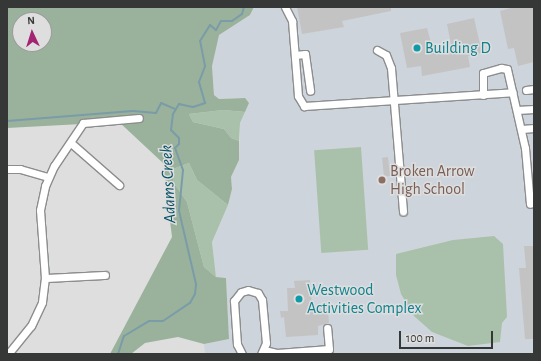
<!DOCTYPE html>
<html>
<head>
<meta charset="utf-8">
<style>
	body { margin:0 }
	#map { position:relative; width:541px; height:361px; overflow:hidden; background:#dededf; font-family:"Alegreya Sans",sans-serif }
	div>[style] { position:absolute }
	[style*='--x'] { left:calc(var(--x)*1px); top:calc(var(--y)*1px); width:calc(var(--w)*1px); rotate:calc(var(--a)*1deg) }
	.built>* { inset:0; background:#ced4db }
	.green>* { inset:0; background:#a9c1aa; transform-origin:0 0 }
	.forest>* { inset:0; background:#9ab29b }
	.stream>* { height:2px; margin:-1px; padding:0 1px; transform-origin:1px; border-radius:1px; background:#7a9ca8 }
	.building>* { inset:0; background:#c3c3c4; transform-origin:0 0 }
	.roads { filter:drop-shadow(1px 0 #8c8d8d) drop-shadow(-1px 0 #8c8d8d) drop-shadow(0 1px #8c8d8d) drop-shadow(0 -1px #8c8d8d) }
	.minor>* { height:7px; margin:-3.5px; padding:0 3.5px; transform-origin:3.5px; border-radius:3.5px; background:#fff }
	.dots>* { width:11px; height:11px; translate:-50% -50%; box-sizing:border-box; border:2px solid #dededf; border-radius:50% }
	span { translate:-50% -50%; white-space:nowrap; text-align:center; line-height:1.15; -webkit-text-stroke:3px #dededf; paint-order:stroke }
	.culture-label { font-size:16px; color:#0d838f }
	.left { translate:0 -50%; text-align:left }
	.education-label { font-size:16px; color:#785e54 }
	.water-label { font-size:17px; color:#075264; font-style:italic }
	.frame { position:absolute; inset:0; border:8px solid #363737; pointer-events:none }
	.north { position:absolute; left:12px; top:12px; width:40px; height:40px; box-sizing:border-box; background:#dededf; border:1px solid #9b9b9c; border-radius:50%; rotate:356deg; font-size:11px; font-weight:700; line-height:16px; text-align:center; color:#363737 }
	.north::after { content:''; display:block; margin:auto; width:14px; height:18px; background:#a42474; clip-path:polygon(50% 0,100% 100%,50% 72%,0 100%) }
	.scale { position:absolute; left:399px; top:331px; width:94px; height:18px; box-sizing:border-box; border:2px solid #363737; border-top:0; padding-left:5px; font-size:12px; line-height:14px; white-space:nowrap; color:#363737; -webkit-text-stroke:3px #dededf; paint-order:stroke }
</style>
</head>
<body>
<div id="map">
	<div class="built">
		<i style="clip-path:polygon(254px 7px,534px 7px,534px 354px,205px 354px,204px 344px,229px 339px,226px 278px,216px 277px,212px 242px,228px 205px,232px 189px,231px 177px,239px 160px,240px 123px,249px 103px,239px 98px,219px 99px,214px 95px,212px 66px,214px 49px,219px 35px,250px 15px)"></i>
	</div>
	<div class="green">
		<i style="clip-path:polygon(223px 110px,245px 112px,240px 123px,239px 141px,231px 138px,224px 129px,193px 122px,189px 114px)"></i>
		<i style="left:361px;top:147px;width:103px;height:47px;rotate:86deg"></i>
		<i style="clip-path:polygon(189px 163px,197px 180px,228px 205px,212px 242px,216px 277px,204px 267px,187px 202px,173px 182px,173px 169px)"></i>
		<i style="clip-path:polygon(494px 236px,503px 244px,507px 317px,502px 323px,500px 342px,468px 346px,432px 332px,414px 316px,401px 294px,396px 275px,396px 254px,453px 240px)"></i>
	</div>
	<div class="forest">
		<i style="clip-path:polygon(evenodd,7px 7px,254px 7px,250px 15px,219px 35px,212px 66px,214px 95px,219px 99px,245px 98px,249px 103px,245px 112px,223px 110px,189px 114px,193px 122px,224px 129px,231px 138px,239px 141px,239px 160px,231px 177px,232px 189px,228px 205px,197px 180px,189px 163px,173px 169px,173px 182px,187px 202px,204px 267px,216px 277px,226px 278px,229px 339px,204px 344px,178px 337px,145px 343px,131px 354px,110px 354px,172px 237px,163px 163px,119px 122px,7px 128px,7px 7px,20px 20px,44px 20px,44px 44px,20px 44px,20px 20px)"></i>
	</div>
	<div class="stream">
		<i style="--x:7;--y:121;--w:126;--a:-4.5"></i>
		<i style="--x:133;--y:111;--w:23;--a:5"></i>
		<i style="--x:156;--y:113;--w:11;--a:-63"></i>
		<i style="--x:161;--y:103;--w:15;--a:23"></i>
		<i style="--x:118;--y:354;--w:19;--a:-72"></i>
		<i style="--x:124;--y:336;--w:29;--a:-31"></i>
		<i style="--x:149;--y:321;--w:14;--a:0"></i>
		<i style="--x:163;--y:321;--w:32;--a:-34"></i>
		<i style="--x:190;--y:303;--w:10;--a:-61"></i>
		<i style="--x:195;--y:294;--w:10;--a:-84"></i>
		<i style="--x:196;--y:284;--w:75;--a:-103.1"></i>
		<i style="--x:179;--y:211;--w:41;--a:-84.4"></i>
		<i style="--x:183;--y:170;--w:23;--a:-110"></i>
		<i style="--x:175;--y:148;--w:6;--a:-45"></i>
		<i style="--x:179;--y:144;--w:6;--a:-90"></i>
		<i style="--x:179;--y:138;--w:11;--a:-135"></i>
		<i style="--x:171;--y:130;--w:16;--a:-83"></i>
		<i style="--x:173;--y:114;--w:12;--a:-59"></i>
		<i style="--x:179;--y:104;--w:14;--a:12"></i>
		<i style="--x:193;--y:107;--w:13;--a:-18"></i>
		<i style="--x:205;--y:103;--w:22;--a:-106"></i>
		<i style="--x:199;--y:82;--w:17;--a:-69"></i>
		<i style="--x:205;--y:66;--w:25;--a:-101"></i>
		<i style="--x:200;--y:41;--w:19;--a:-58"></i>
		<i style="--x:210;--y:25;--w:8;--a:40"></i>
		<i style="--x:216;--y:30;--w:10;--a:-61"></i>
		<i style="--x:221;--y:21;--w:11;--a:0"></i>
		<i style="--x:232;--y:21;--w:12;--a:-35"></i>
		<i style="--x:242;--y:14;--w:7;--a:-74"></i>
	</div>
	<div class="building">
		<i style="clip-path:polygon(297px 7px,391px 7px,391px 11px,342px 21px,344px 27px,302px 34px)"></i>
		<i style="clip-path:polygon(515px 7px,534px 7px,534px 62px,518px 66px,514px 48px,508px 49px,500px 11px)"></i>
		<i style="clip-path:polygon(474px 18px,482px 53px,468px 56px,470px 67px,422px 76px,421px 66px,407px 68px,400px 33px,427px 28px,434px 54px,452px 50px,447px 24px)"></i>
		<i style="left:388px;top:157px;width:19px;height:6px;rotate:84deg"></i>
		<i style="clip-path:polygon(524px 246px,534px 246px,534px 339px,525px 339px,519px 268px,526px 268px)"></i>
		<i style="clip-path:polygon(310px 280px,312px 309px,328px 310px,329px 323px,318px 326px,318px 335px,286px 337px,284px 317px,281px 318px,280px 311px,288px 311px,287px 288px,295px 288px,294px 281px)"></i>
	</div>
	<div class="roads">
		<div class="minor">
			<i style="--x:285;--y:7;--w:16;--a:63"></i>
			<i style="--x:292;--y:21;--w:75;--a:85.4"></i>
			<i style="--x:298;--y:96;--w:12;--a:59"></i>
			<i style="--x:304;--y:106;--w:209;--a:-3.8"></i>
			<i style="--x:377;--y:50;--w:10;--a:29"></i>
			<i style="--x:386;--y:55;--w:14;--a:69"></i>
			<i style="--x:391;--y:68;--w:144;--a:85.2"></i>
			<i style="--x:295;--y:55;--w:10;--a:-6"></i>
			<i style="--x:305;--y:54;--w:37;--a:82"></i>
			<i style="--x:526;--y:90;--w:8;--a:-7"></i>
			<i style="--x:483;--y:95;--w:22;--a:-90"></i>
			<i style="--x:483;--y:73;--w:19;--a:-16"></i>
			<i style="--x:501;--y:68;--w:6;--a:9"></i>
			<i style="--x:507;--y:69;--w:81;--a:77.2"></i>
			<i style="--x:525;--y:148;--w:56;--a:84.9"></i>
			<i style="--x:517;--y:110;--w:17;--a:-3"></i>
			<i style="--x:522;--y:129;--w:12;--a:-5"></i>
			<i style="--x:71;--y:143;--w:64;--a:41.2"></i>
			<i style="--x:7;--y:169;--w:13;--a:0"></i>
			<i style="--x:20;--y:169;--w:29;--a:16"></i>
			<i style="--x:45;--y:278;--w:60;--a:-2.9"></i>
			<i style="--x:264;--y:350;--w:13;--a:13"></i>
			<i style="--x:277;--y:353;--w:52;--a:-4.4"></i>
			<i style="--x:329;--y:349;--w:21;--a:-95"></i>
			<i style="--x:8;--y:354;--w:36;--a:-51"></i>
			<i style="--x:31;--y:326;--w:26;--a:-65"></i>
			<i style="--x:42;--y:302;--w:24;--a:-83"></i>
			<i style="--x:45;--y:278;--w:68;--a:-94.2"></i>
			<i style="--x:40;--y:210;--w:25;--a:-78"></i>
			<i style="--x:45;--y:186;--w:22;--a:-66"></i>
			<i style="--x:54;--y:166;--w:52;--a:-56"></i>
			<i style="--x:83;--y:123;--w:56;--a:-5.1"></i>
			<i style="--x:242;--y:354;--w:11;--a:-117"></i>
			<i style="--x:237;--y:344;--w:43;--a:-94"></i>
			<i style="--x:234;--y:301;--w:11;--a:-52"></i>
			<i style="--x:241;--y:292;--w:7;--a:-16"></i>
			<i style="--x:248;--y:290;--w:10;--a:17"></i>
			<i style="--x:258;--y:293;--w:8;--a:60"></i>
			<i style="--x:262;--y:300;--w:43;--a:84.7"></i>
			<i style="--x:266;--y:343;--w:12;--a:114"></i>
		</div>
	</div>
	<div class="dots">
		<i style="left:417px;top:48px;background:#0f9aa8"></i>
		<i style="left:382px;top:180px;background:#8d6e63"></i>
		<i style="left:299px;top:299px;background:#0f9aa8"></i>
	</div>
	<div class="culture-label">
		<span class="left" style="left:425px;top:48px">Building D</span>
		<span class="left" style="left:307px;top:299px">Westwood<br>Activities Complex</span>
	</div>
	<div class="education-label">
		<span class="left" style="left:390px;top:180px">Broken Arrow<br>High School</span>
	</div>
	<div class="water-label">
		<span style="left:168px;top:184px;rotate:-93deg">Adams Creek</span>
	</div>
	<div class="frame"></div>
	<div class="north">N</div>
	<div class="scale">100 m</div>
</div>
</body>
</html>
